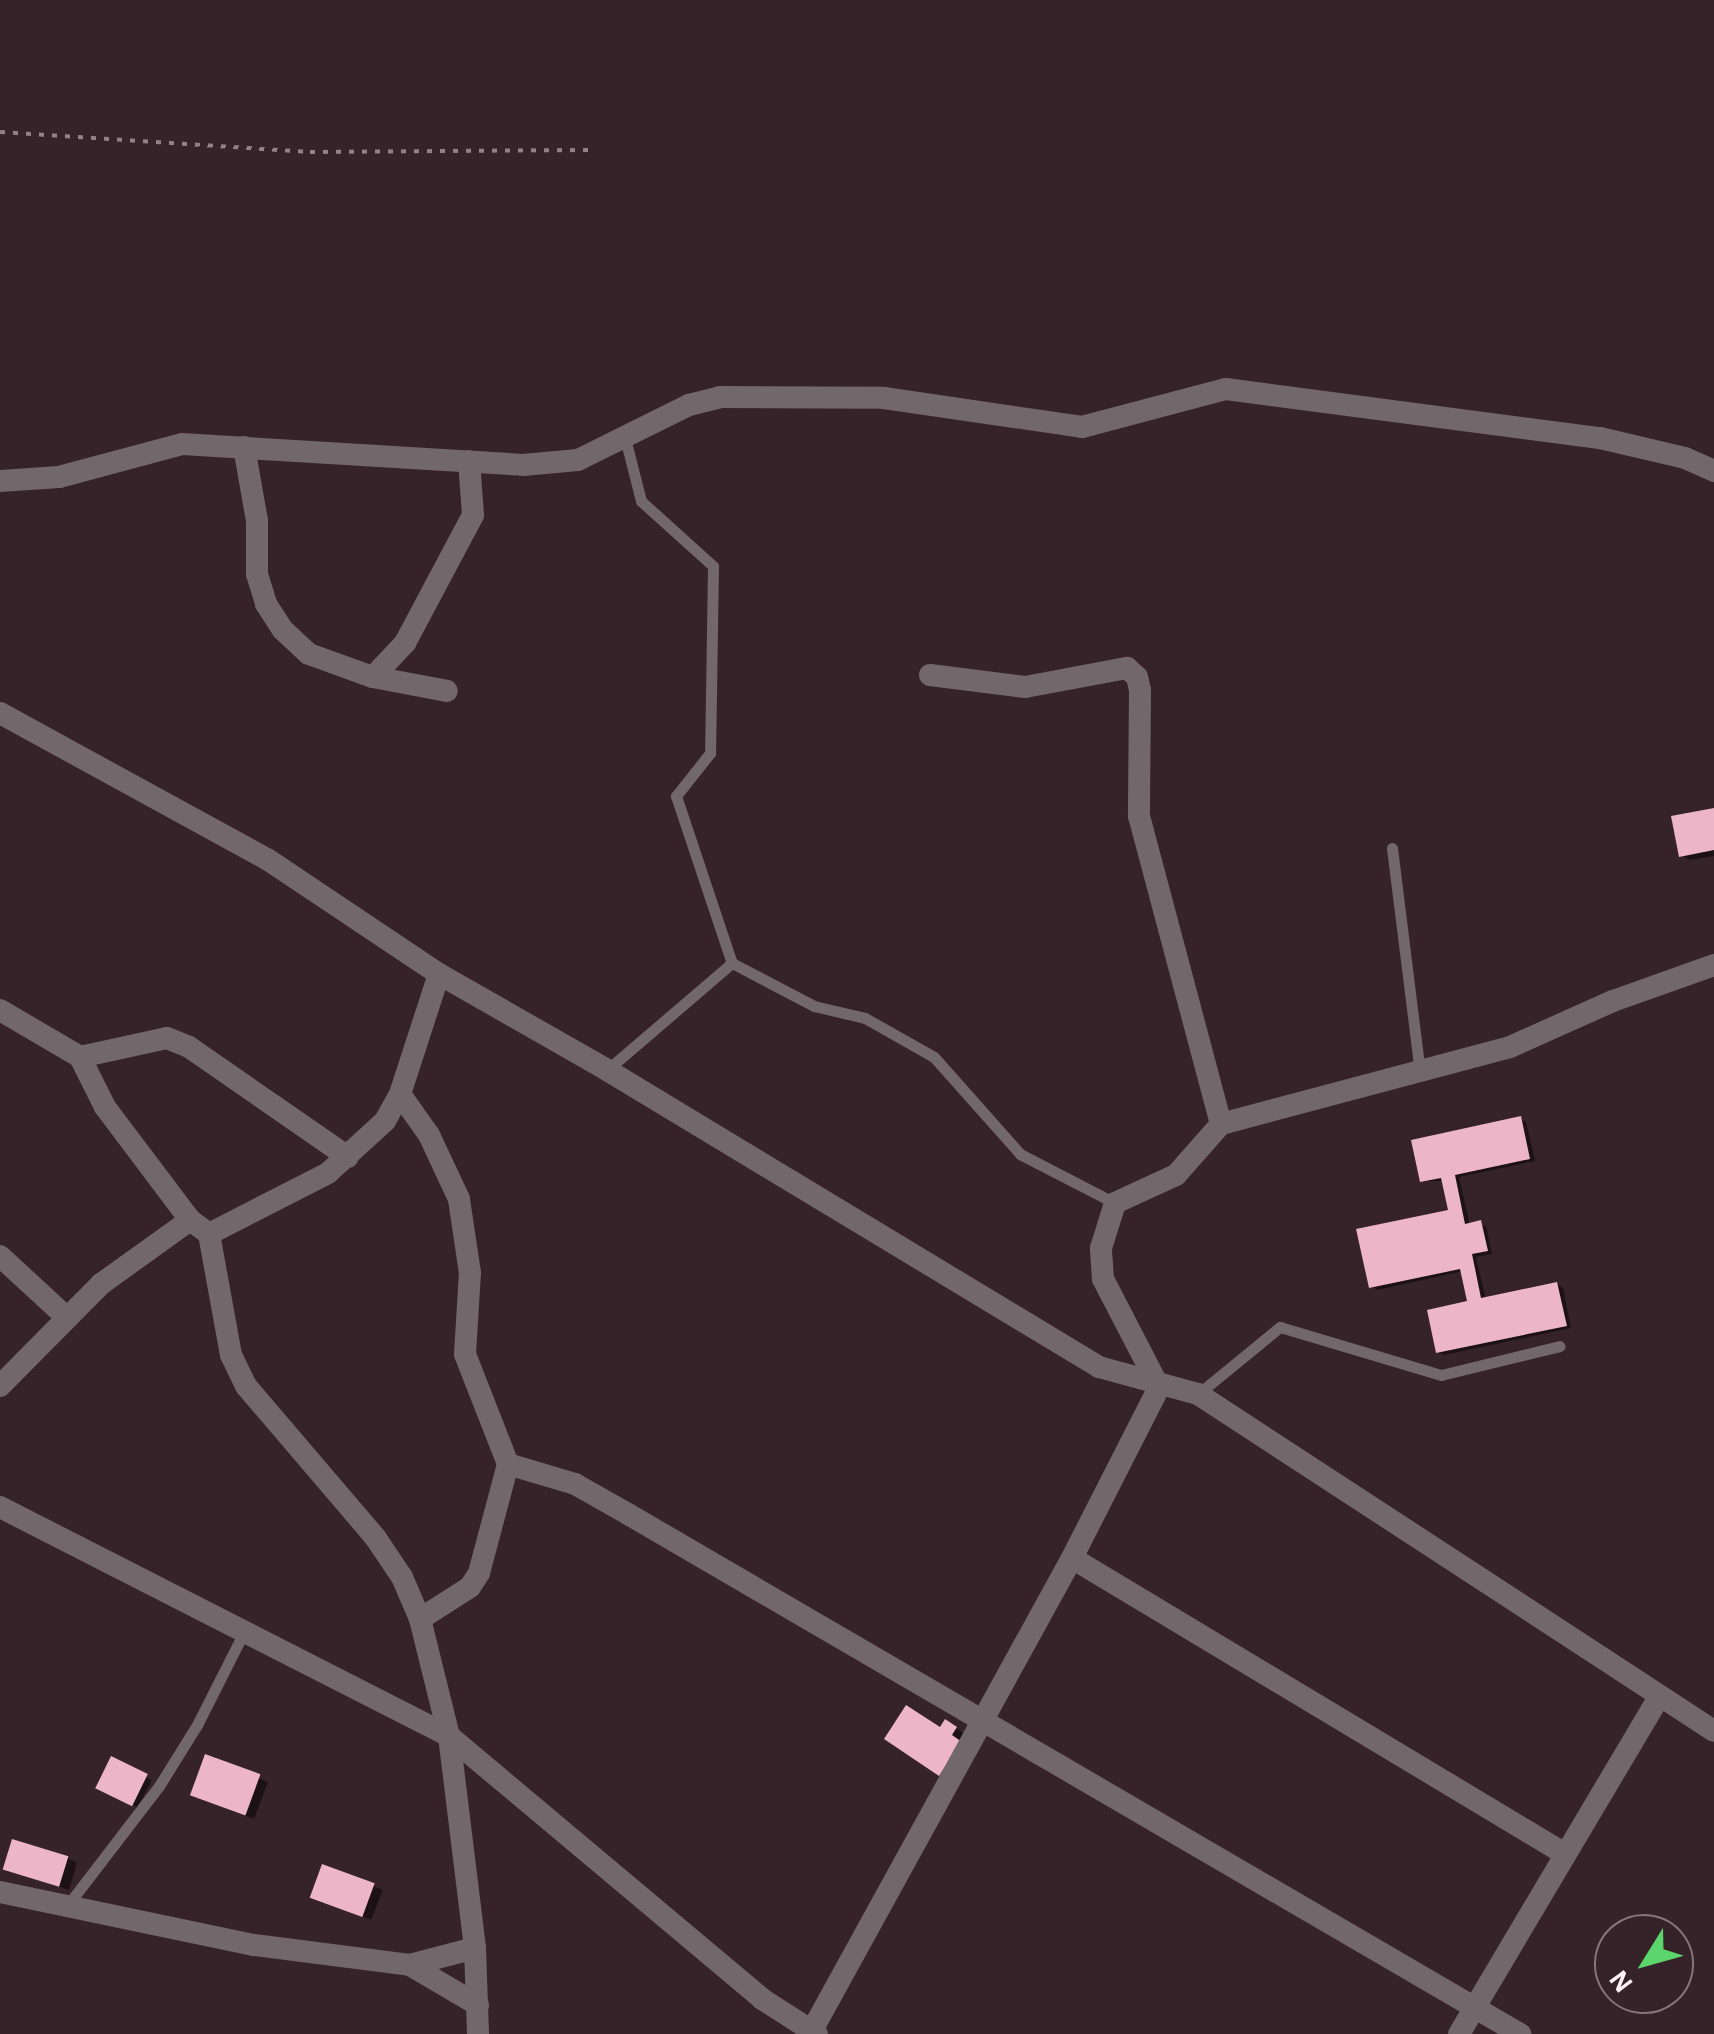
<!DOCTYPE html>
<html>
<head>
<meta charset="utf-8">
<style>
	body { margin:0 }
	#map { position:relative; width:1714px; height:2034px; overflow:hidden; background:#362229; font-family:"Alegreya Sans",sans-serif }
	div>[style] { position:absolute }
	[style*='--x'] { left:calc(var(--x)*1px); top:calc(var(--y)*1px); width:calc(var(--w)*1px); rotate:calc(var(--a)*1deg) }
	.shadow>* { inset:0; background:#0007; transform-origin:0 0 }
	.building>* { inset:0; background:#edb5c8; transform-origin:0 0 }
	.path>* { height:4px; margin-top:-2px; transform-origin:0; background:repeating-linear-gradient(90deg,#928187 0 5px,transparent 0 13px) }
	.lane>* { height:11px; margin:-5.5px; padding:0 5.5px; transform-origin:5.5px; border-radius:5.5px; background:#72676b }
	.street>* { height:22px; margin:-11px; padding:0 11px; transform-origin:11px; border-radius:11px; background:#72676b }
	span { translate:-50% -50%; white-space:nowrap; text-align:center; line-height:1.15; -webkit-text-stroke:10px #362229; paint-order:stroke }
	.north { position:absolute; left:1594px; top:1914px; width:100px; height:100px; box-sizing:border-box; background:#362229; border:2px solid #86757b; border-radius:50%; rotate:233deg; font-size:28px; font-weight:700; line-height:40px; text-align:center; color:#fff1f5 }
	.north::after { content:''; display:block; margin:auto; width:35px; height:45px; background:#5cd56d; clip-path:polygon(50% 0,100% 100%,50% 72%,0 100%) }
</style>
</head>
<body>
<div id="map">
	<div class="shadow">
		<i style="clip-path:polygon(1714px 810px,1714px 856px,1690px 860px,1681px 855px)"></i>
		<i style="clip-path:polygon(1521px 1119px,1526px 1122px,1535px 1161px,1459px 1177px,1470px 1226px,1486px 1226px,1492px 1254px,1476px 1257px,1486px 1300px,1557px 1284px,1563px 1288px,1571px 1328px,1444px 1355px,1438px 1352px,1470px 1303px,1463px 1271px,1377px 1290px,1371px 1286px,1451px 1211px,1444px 1181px,1422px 1181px)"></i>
		<i style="clip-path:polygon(946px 1722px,968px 1736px,953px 1781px,941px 1730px)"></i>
		<i style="clip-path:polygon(207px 1757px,268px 1782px,254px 1819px,202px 1799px)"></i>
		<i style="left:112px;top:1759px;width:45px;height:31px;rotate:28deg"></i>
		<i style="clip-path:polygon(68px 1858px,77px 1863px,69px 1890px,6px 1869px)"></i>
		<i style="left:323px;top:1867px;width:64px;height:32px;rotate:21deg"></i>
	</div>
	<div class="building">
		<i style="clip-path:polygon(1714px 808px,1714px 850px,1679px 857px,1671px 816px)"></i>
		<i style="clip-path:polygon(1521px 1116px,1530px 1159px,1455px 1175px,1465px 1224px,1481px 1220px,1488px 1251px,1472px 1254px,1481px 1298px,1557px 1282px,1567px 1326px,1436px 1353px,1427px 1310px,1467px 1301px,1460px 1269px,1369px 1288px,1356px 1229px,1448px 1210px,1441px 1178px,1420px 1182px,1411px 1140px)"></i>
		<i style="clip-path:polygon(906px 1705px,940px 1727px,945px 1719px,957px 1727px,952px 1735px,962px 1742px,939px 1776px,884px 1739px)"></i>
		<i style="left:205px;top:1754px;width:59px;height:44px;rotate:20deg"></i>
		<i style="left:111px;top:1756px;width:41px;height:36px;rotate:26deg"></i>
		<i style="left:12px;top:1839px;width:59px;height:32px;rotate:17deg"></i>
		<i style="left:322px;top:1864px;width:56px;height:36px;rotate:20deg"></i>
	</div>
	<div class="path">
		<i style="--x:0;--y:132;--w:311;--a:3.7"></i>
		<i style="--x:310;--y:152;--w:283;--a:-0.4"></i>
	</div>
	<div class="lane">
		<i style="--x:625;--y:438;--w:65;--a:75.7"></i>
		<i style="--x:641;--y:501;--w:97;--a:42.1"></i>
		<i style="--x:713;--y:566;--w:187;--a:90.9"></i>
		<i style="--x:710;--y:753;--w:55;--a:128.3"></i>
		<i style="--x:676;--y:796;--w:176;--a:71.5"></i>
		<i style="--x:732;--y:963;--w:93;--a:27.7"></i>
		<i style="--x:814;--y:1006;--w:52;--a:13.2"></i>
		<i style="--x:865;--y:1018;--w:79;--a:29.5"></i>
		<i style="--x:934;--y:1057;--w:130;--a:48.4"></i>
		<i style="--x:1020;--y:1154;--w:107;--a:27.3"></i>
		<i style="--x:1392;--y:848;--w:226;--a:82.9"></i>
		<i style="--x:607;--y:1070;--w:165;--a:-40.6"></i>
		<i style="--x:1198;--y:1394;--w:106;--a:-39.3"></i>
		<i style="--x:1280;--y:1327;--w:168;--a:16.6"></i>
		<i style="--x:1441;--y:1375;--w:122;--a:-13.7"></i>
		<i style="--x:67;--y:1906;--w:151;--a:-52.5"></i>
		<i style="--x:159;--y:1786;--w:72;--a:-58.1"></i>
		<i style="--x:197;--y:1725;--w:106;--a:-63.2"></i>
	</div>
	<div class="street">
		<i style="--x:244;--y:447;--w:75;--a:80"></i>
		<i style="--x:257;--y:521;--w:53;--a:90"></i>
		<i style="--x:257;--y:574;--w:31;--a:73"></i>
		<i style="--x:266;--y:604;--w:31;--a:57"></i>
		<i style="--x:283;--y:630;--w:35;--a:43"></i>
		<i style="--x:309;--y:654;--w:68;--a:19.8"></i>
		<i style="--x:373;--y:677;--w:75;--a:10.7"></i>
		<i style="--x:0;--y:481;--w:59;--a:-3.9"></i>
		<i style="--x:59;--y:477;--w:127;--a:-15"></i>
		<i style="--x:182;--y:444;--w:342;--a:3.5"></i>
		<i style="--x:523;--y:465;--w:55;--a:-5.2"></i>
		<i style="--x:578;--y:460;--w:124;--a:-26.4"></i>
		<i style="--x:689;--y:405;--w:32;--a:-14"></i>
		<i style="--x:720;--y:397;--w:164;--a:0.3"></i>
		<i style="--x:884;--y:398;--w:200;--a:8.3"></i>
		<i style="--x:1082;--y:427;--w:149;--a:-14.8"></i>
		<i style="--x:1226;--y:389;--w:377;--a:7.5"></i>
		<i style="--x:1600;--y:438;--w:87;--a:13.2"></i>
		<i style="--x:1685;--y:458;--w:32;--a:24"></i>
		<i style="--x:930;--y:675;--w:96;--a:7.2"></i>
		<i style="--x:1025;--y:687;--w:104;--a:-10.6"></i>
		<i style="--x:1127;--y:668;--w:13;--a:42"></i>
		<i style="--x:1137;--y:677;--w:13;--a:77"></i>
		<i style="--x:1140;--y:690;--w:126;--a:90.5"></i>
		<i style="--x:1139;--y:816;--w:319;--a:75.1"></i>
		<i style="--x:373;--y:677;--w:47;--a:-46.7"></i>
		<i style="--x:405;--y:643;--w:145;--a:-62"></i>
		<i style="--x:473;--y:515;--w:54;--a:-94.2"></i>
		<i style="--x:0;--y:713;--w:304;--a:28.7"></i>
		<i style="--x:267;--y:859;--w:207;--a:33.8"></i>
		<i style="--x:439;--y:974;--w:193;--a:29.7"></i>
		<i style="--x:607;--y:1070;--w:575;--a:31.12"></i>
		<i style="--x:1099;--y:1367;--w:103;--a:15.3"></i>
		<i style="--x:1198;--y:1394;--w:616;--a:33.15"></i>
		<i style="--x:0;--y:1010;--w:93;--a:30.4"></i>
		<i style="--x:80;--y:1057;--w:56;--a:63.4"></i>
		<i style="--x:105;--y:1107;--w:141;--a:53"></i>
		<i style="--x:190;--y:1220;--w:24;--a:36"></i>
		<i style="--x:209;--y:1234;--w:123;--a:79.7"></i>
		<i style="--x:231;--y:1355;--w:34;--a:64"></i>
		<i style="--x:246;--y:1386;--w:199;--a:49.5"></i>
		<i style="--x:375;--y:1537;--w:48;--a:56"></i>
		<i style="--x:402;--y:1577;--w:46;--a:66.8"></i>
		<i style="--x:420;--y:1619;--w:121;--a:76.1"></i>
		<i style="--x:449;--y:1736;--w:214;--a:83"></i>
		<i style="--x:475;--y:1948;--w:86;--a:88"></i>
		<i style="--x:80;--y:1057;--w:89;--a:-12.3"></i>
		<i style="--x:167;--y:1038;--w:24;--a:22"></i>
		<i style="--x:189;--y:1047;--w:193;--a:34.7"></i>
		<i style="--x:209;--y:1234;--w:134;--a:-27.1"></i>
		<i style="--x:328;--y:1173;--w:77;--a:-42.4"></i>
		<i style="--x:385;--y:1121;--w:31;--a:-61"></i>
		<i style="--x:0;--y:1256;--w:90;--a:42.7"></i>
		<i style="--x:0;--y:1386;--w:144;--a:-45.3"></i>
		<i style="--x:101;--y:1284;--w:110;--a:-35.7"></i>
		<i style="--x:508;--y:1464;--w:70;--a:16.6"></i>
		<i style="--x:575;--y:1484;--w:61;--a:29.5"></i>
		<i style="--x:628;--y:1514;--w:1033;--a:30.24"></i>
		<i style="--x:0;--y:1507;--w:504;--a:27.02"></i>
		<i style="--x:449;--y:1736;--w:409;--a:40"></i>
		<i style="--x:762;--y:1999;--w:65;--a:32.5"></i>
		<i style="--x:1072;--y:1558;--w:575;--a:30.98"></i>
		<i style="--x:420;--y:1619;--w:59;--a:-32.6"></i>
		<i style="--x:470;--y:1587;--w:17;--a:-57"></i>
		<i style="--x:479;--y:1573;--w:113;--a:-75.1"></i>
		<i style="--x:508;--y:1464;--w:118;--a:-111.4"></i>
		<i style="--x:465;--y:1354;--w:81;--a:-86.5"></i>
		<i style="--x:470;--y:1273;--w:75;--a:-98.5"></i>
		<i style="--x:459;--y:1199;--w:71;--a:-115.1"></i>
		<i style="--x:429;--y:1135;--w:50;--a:-125.3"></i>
		<i style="--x:400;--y:1094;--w:126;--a:-72"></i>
		<i style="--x:0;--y:1892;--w:259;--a:11.8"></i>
		<i style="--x:254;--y:1945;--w:157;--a:7.3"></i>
		<i style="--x:410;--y:1965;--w:67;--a:-14.7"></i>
		<i style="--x:410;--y:1965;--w:79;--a:30.5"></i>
		<i style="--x:810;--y:2034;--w:543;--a:-61.17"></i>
		<i style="--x:1072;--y:1558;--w:192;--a:-63"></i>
		<i style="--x:1159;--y:1387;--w:122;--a:-117.4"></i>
		<i style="--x:1103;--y:1279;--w:31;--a:-94"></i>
		<i style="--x:1101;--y:1248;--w:47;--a:-72.7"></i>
		<i style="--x:1115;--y:1203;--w:67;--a:-24.7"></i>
		<i style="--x:1176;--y:1175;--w:68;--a:-48.6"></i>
		<i style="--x:1221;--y:1124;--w:299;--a:-14.9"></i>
		<i style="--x:1510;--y:1047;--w:113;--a:-24.1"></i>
		<i style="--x:1613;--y:1001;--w:107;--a:-19.6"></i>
		<i style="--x:1459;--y:2034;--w:390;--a:-59.3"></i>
	</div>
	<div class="north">N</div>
</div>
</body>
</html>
